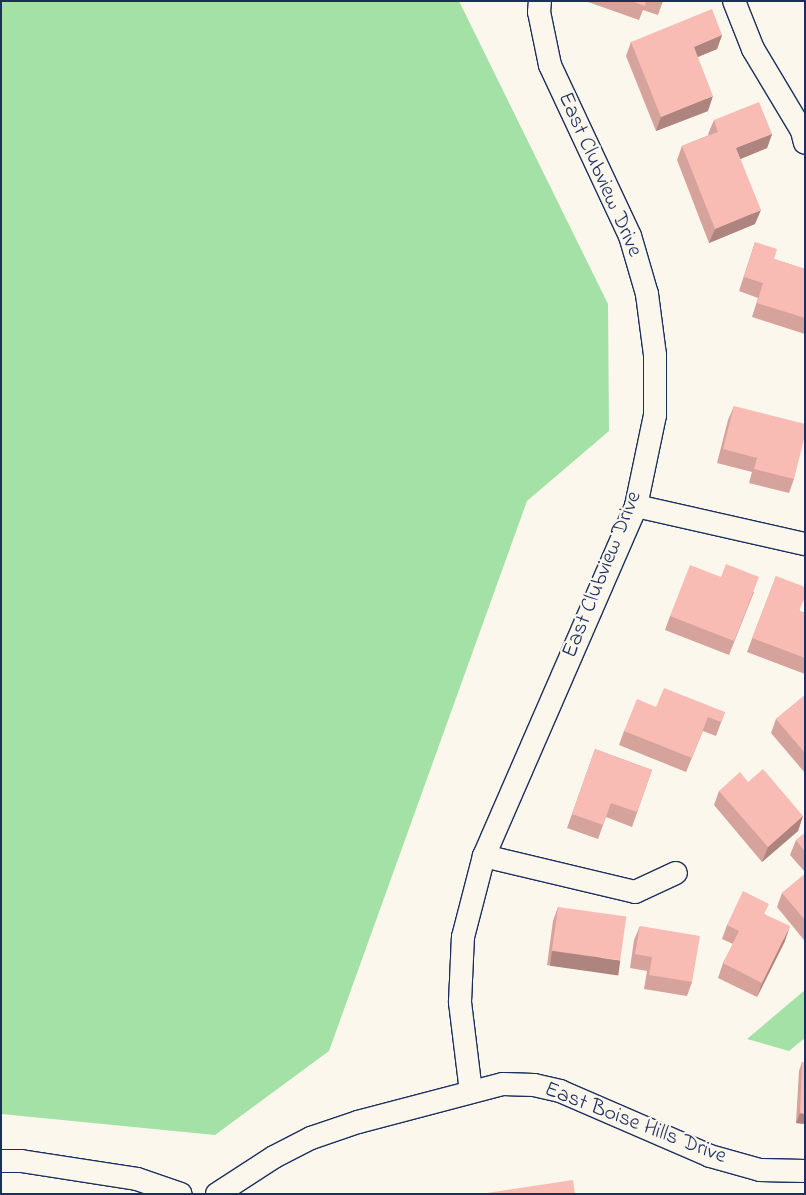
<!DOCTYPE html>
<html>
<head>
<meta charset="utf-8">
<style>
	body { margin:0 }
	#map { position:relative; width:806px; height:1195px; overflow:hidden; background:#fbf7ec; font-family:"Indie Flower",sans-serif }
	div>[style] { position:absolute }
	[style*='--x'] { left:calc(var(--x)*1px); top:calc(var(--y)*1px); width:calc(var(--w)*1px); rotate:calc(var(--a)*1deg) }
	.green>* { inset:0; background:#a4e1a7 }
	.roads { filter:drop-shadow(1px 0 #1b2f5e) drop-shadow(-1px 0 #1b2f5e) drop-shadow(0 1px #1b2f5e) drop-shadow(0 -1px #1b2f5e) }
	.minor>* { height:22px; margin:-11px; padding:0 11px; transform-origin:11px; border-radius:11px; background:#fbf7ec }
	.wall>* { inset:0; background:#d5a29c }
	.shaded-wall>* { inset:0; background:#ae847f; transform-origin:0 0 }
	.building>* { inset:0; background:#f8bcb5; transform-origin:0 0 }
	span { translate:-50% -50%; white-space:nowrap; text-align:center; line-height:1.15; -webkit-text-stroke:4.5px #fbf7ec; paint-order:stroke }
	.street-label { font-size:22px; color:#1b2f5e }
	.frame { position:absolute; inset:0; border:2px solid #1b2f5e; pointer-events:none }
</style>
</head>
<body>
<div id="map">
	<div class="green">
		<i style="clip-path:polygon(1px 1px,459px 1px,608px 304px,609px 431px,527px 501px,329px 1051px,215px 1135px,1px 1114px)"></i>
		<i style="clip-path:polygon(805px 990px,805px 1038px,789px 1051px,747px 1039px)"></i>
	</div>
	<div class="roads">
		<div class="minor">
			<i style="--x:734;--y:1;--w:52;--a:68.4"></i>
			<i style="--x:753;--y:49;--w:96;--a:59.1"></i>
			<i style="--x:802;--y:131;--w:12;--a:76"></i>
			<i style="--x:636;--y:506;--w:173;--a:12.7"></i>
			<i style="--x:484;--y:856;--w:155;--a:13.4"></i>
			<i style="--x:635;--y:892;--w:45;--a:-24.9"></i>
			<i style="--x:471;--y:1092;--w:91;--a:-97"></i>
			<i style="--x:460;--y:1002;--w:65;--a:-87.4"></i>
			<i style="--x:463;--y:937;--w:84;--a:-75.5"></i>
			<i style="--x:484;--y:856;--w:382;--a:-66.5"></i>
			<i style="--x:636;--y:506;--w:93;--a:-78.2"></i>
			<i style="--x:655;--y:415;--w:60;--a:-90"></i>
			<i style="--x:655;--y:355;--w:62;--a:-97.5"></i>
			<i style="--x:647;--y:294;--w:60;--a:-106.3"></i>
			<i style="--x:630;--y:236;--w:189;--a:-115.1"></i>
			<i style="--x:550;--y:65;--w:54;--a:-101.7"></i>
			<i style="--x:539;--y:12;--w:11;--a:-85"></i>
			<i style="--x:1;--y:1161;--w:20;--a:0"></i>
			<i style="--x:21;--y:1161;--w:117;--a:8.8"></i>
			<i style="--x:137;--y:1179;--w:46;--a:18.8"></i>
			<i style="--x:217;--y:1194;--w:68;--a:-33"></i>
			<i style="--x:274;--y:1157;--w:42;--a:-27.2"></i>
			<i style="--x:311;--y:1138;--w:50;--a:-18.8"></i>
			<i style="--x:358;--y:1122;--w:150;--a:-14.7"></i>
			<i style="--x:503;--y:1084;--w:31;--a:2"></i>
			<i style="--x:534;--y:1085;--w:27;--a:13"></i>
			<i style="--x:560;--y:1091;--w:163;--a:23.4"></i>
			<i style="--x:710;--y:1156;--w:52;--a:15.6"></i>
			<i style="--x:760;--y:1170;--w:45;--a:1.3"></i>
		</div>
	</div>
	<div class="wall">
		<i style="clip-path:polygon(588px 1px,663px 1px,658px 15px,643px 10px,639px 20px,588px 2px)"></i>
		<i style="clip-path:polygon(722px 35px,717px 49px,698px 57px,708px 111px,656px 131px,626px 56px,631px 42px)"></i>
		<i style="clip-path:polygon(714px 120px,772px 134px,767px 148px,740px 159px,755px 224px,709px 243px,677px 160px,682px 146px,709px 135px,708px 134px)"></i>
		<i style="clip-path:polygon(755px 242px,774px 259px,805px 269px,805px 334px,752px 317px,758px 298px,739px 291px)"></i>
		<i style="clip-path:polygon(734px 406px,794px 479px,789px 493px,749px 483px,752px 472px,717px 463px,728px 420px)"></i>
		<i style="clip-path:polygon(776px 576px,800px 611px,805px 613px,805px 674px,747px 652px)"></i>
		<i style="clip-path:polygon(721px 577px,754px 592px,729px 655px,665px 630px,670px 616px)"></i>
		<i style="clip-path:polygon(805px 695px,805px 773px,771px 733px,776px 719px)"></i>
		<i style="clip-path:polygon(656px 707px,725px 712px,716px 736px,703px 731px,686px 772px,619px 745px,624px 731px)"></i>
		<i style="clip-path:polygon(595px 749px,652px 770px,632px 827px,606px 817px,598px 839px,567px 828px)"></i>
		<i style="clip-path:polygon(748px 782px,803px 816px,798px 831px,762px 862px,714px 805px,719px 791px)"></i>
		<i style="clip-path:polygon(805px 833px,805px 872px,790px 855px,796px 840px)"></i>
		<i style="clip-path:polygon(805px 874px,805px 939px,804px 940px,777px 907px,782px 893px)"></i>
		<i style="clip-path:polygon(558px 907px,615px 974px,547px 965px,553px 921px)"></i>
		<i style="clip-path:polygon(765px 914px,785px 941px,757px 997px,718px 978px,723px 963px,733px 944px,722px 939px,727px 925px)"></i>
		<i style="clip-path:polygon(640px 926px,692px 982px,687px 996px,644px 989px,647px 971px,630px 968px,634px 940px)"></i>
		<i style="clip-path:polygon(802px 1062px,805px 1062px,805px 1124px,796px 1123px,799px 1071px)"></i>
	</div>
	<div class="shaded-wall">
		<i style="clip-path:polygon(722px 35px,717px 49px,688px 61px,694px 47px)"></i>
		<i style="clip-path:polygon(713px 96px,708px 111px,656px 131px,661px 117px)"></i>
		<i style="clip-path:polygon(772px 134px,767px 148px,731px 163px,736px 148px)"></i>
		<i style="clip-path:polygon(761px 210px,755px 224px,709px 243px,715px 229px)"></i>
		<i style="clip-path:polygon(803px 816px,798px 831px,762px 862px,768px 847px)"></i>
		<i style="clip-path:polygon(790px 926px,785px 941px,757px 997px,762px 983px)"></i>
		<i style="left:552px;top:951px;width:69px;height:15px;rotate:8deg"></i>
		<i style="clip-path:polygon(800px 1113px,805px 1114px,805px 1124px,796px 1123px)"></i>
	</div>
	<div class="building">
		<i style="clip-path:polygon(631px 1px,646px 1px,645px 6px)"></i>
		<i style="clip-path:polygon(712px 9px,722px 35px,694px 47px,713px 96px,661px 117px,631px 42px)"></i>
		<i style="clip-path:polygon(759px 102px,772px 134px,736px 148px,761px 210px,715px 229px,682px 146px,718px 132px,714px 120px)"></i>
		<i style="clip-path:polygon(755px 242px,777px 249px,774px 259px,805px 269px,805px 318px,757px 303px,763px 283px,744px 277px)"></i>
		<i style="clip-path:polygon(734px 406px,805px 424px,805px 435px,794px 479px,754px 469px,757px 458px,723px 449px)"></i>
		<i style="clip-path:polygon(726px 564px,759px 577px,734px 641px,670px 616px,690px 565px,721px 577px)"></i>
		<i style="clip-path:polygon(776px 576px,805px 587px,805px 597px,799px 611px,805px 613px,805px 658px,752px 638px)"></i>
		<i style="clip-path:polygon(664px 688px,725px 712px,721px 722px,708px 717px,692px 758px,624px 731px,637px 699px,656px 707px)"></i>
		<i style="clip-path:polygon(805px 695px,805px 753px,776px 719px)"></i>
		<i style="clip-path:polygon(595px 749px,652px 770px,637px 812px,611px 803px,603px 825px,572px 814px)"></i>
		<i style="clip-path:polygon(763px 769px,803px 816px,768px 847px,719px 791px,740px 772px,748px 782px)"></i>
		<i style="clip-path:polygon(805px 833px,805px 852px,796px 840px)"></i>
		<i style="clip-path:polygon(805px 874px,805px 920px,782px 893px)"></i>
		<i style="clip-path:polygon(743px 891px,769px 904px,764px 914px,790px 926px,762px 983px,723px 963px,739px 931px,727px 925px)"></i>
		<i style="left:558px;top:907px;width:69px;height:44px;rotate:8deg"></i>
		<i style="clip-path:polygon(640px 926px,700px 936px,692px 982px,649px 975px,652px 957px,635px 954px)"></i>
		<i style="clip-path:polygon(802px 1062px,805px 1062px,805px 1114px,800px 1113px)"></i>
		<i style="clip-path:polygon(573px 1180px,575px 1194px,480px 1194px)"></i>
	</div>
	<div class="street-label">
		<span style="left:599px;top:175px;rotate:66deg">East Clubview Drive</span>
		<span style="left:603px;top:575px;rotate:-68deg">East Clubview Drive</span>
		<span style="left:635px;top:1124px;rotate:21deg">East Boise Hills Drive</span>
	</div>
	<div class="frame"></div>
</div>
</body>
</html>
